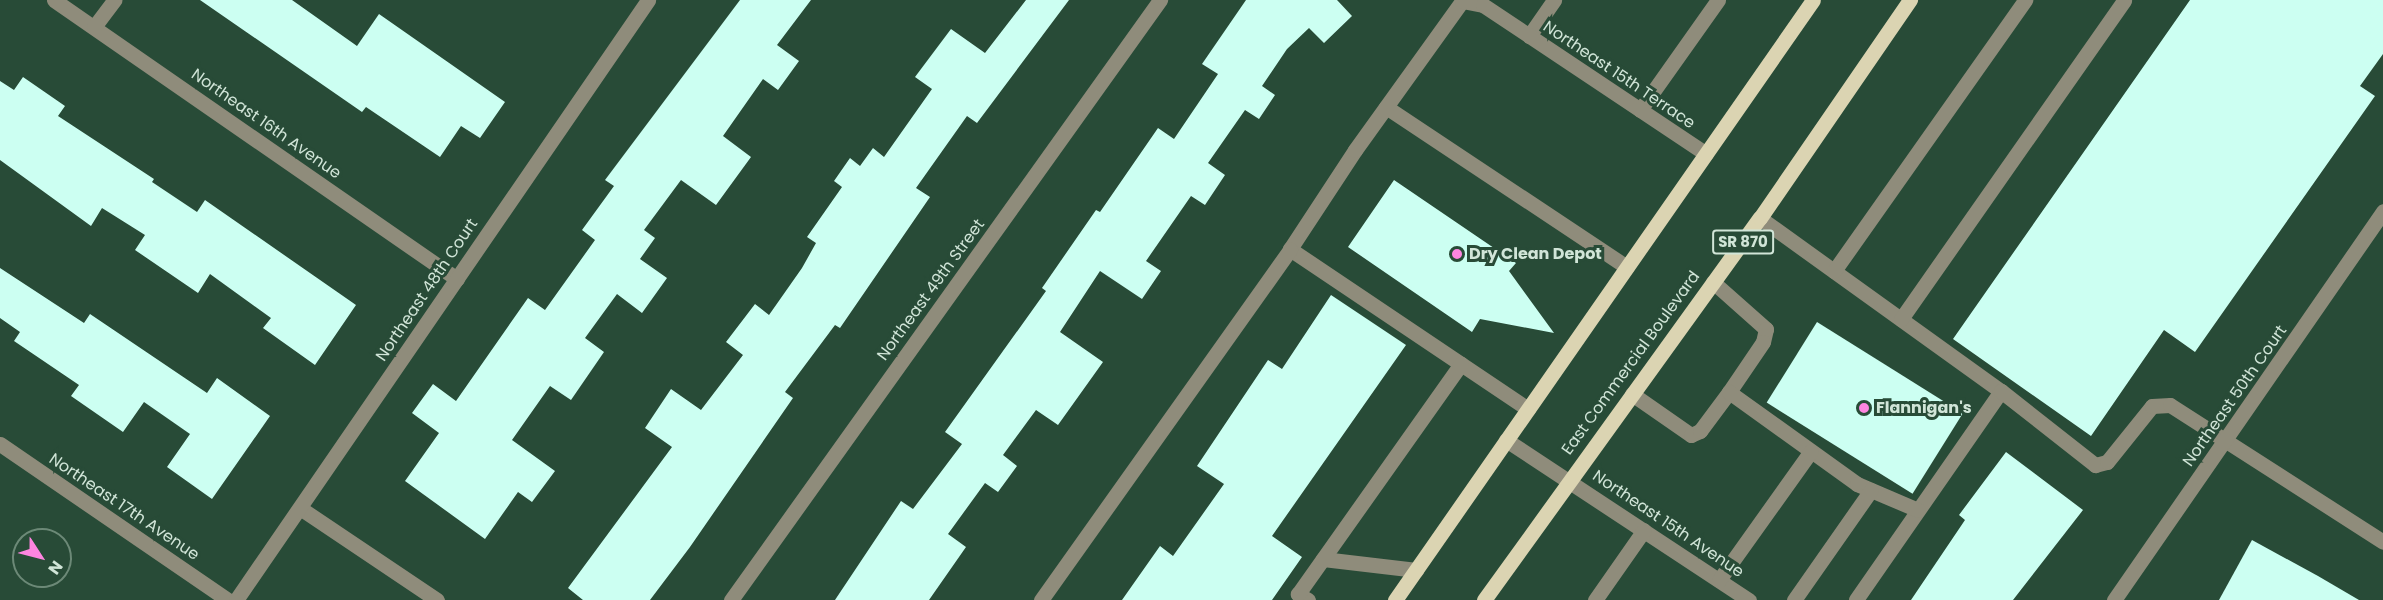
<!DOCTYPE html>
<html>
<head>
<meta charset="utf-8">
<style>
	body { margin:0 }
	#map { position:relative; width:2383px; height:600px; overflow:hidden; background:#284b37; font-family:Poppins,sans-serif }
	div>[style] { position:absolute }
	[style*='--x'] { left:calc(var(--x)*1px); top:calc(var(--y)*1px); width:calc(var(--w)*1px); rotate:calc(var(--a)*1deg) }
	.building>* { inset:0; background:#ccfff2; transform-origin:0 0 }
	.minor>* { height:15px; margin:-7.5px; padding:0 7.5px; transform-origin:7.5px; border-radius:7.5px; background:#8f8c7b }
	.major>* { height:15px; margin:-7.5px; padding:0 7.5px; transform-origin:7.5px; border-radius:7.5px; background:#dbd4b2 }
	.dots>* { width:16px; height:16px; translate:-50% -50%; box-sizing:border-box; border:3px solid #284b37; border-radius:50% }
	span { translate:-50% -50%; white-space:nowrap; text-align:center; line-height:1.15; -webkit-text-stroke:6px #284b37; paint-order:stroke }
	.shield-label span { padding:2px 4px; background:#284b37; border:2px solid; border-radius:4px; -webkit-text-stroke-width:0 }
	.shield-label { font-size:15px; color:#d1e5d8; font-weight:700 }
	.street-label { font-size:16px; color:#d1e5d8 }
	.poi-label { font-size:16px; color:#d1e5d8; font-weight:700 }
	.left { translate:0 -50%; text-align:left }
	.north { position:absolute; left:12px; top:528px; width:60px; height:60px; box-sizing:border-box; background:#284b37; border:2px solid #6c8977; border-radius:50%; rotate:126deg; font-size:16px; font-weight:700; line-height:24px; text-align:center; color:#d1e5d8 }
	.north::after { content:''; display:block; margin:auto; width:21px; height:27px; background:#fe85e0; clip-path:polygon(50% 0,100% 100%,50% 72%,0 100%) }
</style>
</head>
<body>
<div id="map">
	<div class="building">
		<i style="clip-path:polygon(200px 0,292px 0,357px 46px,379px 14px,505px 102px,480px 138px,461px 126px,440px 157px,366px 107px,362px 112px)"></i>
		<i style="clip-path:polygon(740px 0,811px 0,777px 45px,799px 61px,778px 90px,763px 79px,723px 136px,751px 157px,716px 205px,681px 180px,644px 230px,655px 238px,640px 259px,667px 278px,642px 313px,617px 294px,585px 338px,604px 352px,571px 400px,550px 386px,512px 440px,555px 471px,532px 502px,518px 492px,485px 539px,405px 481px,439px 433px,412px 413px,433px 384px,456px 401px,528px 298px,545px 310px,595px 240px,582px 230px,614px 186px,605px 180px)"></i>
		<i style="clip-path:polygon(1026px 0,1069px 0,977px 123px,967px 116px,916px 188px,930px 197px,840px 328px,835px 325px,785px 392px,793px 398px,690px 547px,650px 600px,583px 600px,568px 588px,672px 447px,645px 428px,671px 389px,701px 410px,743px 355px,726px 342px,755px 304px,769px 315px,802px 268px,816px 243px,807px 237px,842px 187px,834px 181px,850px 158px,860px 166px,873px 148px,884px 157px,932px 89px,915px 77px,951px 29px,985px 53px)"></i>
		<i style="clip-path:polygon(1246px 0,1337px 0,1352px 16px,1324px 43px,1309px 28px,1287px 49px,1262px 86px,1275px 95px,1259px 119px,1245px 110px,1208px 163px,1225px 175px,1205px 205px,1191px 196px,1146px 261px,1161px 271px,1142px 299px,1100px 271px,1060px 332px,1103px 362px,1058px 425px,1036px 410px,1003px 455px,1017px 466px,998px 492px,985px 483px,948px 534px,966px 547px,929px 600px,835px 600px,901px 501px,913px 509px,962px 444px,945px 432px,1046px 291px,1042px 288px,1096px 210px,1100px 212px,1158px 128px,1174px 139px,1218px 74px,1202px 64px)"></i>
		<i style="clip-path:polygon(2190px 0,2383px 0,2383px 54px,2360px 86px,2375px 96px,2195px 352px,2164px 330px,2091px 436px,1953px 339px)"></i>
		<i style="clip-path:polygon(23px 77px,65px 106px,58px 116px,154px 179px,152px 182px,197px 212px,205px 200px,356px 305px,315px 365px,263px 328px,271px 318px,210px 274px,198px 293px,135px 250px,145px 235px,102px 208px,91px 226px,0 160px,0 81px,14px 90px)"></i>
		<i style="clip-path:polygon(1394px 180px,1516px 263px,1509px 271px,1554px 333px,1480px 319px,1472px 332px,1348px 247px)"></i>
		<i style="clip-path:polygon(0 268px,84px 323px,90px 314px,207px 393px,217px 378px,270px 416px,212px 499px,167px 467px,190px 434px,144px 402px,123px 432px,71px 396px,79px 385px,14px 341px,20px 332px,0 318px)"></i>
		<i style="clip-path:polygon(1331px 295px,1406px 345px,1272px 536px,1302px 557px,1272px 600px,1122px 600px,1160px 546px,1173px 556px,1224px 484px,1197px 466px,1268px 360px,1282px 369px)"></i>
		<i style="left:1817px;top:322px;width:172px;height:95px;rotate:32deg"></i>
		<i style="clip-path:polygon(2006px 452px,2083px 510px,2013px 600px,1911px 600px,1965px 520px,1959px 515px)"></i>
		<i style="clip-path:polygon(2252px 540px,2318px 576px,2359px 600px,2219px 600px)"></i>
	</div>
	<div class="minor">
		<i style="--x:54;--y:0;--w:490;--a:34.7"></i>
		<i style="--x:94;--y:27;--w:34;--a:-53"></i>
		<i style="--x:1529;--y:36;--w:44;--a:-55.2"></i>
		<i style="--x:1386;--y:107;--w:289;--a:33.6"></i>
		<i style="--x:1640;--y:110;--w:135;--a:-54.7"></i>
		<i style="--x:1760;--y:218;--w:297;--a:35.7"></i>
		<i style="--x:2001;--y:391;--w:254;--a:124.8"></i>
		<i style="--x:1834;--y:271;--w:332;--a:-54.8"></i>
		<i style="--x:1713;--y:282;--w:71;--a:41.6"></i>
		<i style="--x:1766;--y:329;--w:13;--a:103"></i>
		<i style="--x:1763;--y:342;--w:60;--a:124.2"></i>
		<i style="--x:1901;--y:319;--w:389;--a:-55"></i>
		<i style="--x:2001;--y:391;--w:120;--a:38.2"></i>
		<i style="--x:2095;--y:465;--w:12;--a:-14"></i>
		<i style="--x:2107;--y:462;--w:72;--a:-51.2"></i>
		<i style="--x:2152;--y:406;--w:18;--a:-3"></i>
		<i style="--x:2170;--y:405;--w:253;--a:32.7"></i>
		<i style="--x:1632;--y:394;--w:72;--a:34.8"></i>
		<i style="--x:1691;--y:435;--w:10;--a:-24"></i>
		<i style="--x:1700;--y:431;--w:49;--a:-53.4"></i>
		<i style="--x:1729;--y:392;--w:158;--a:35.7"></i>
		<i style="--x:1857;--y:484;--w:66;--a:23.1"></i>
		<i style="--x:1528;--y:409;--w:287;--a:-146.1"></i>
		<i style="--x:1290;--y:249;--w:118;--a:-56.7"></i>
		<i style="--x:1355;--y:150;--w:183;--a:-54.3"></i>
		<i style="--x:1462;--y:1;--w:21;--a:11"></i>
		<i style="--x:1483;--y:5;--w:268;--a:33.7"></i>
		<i style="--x:1506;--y:440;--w:291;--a:33.4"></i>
		<i style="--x:0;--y:444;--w:276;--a:34.4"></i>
		<i style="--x:300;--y:508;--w:165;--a:33.9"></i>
		<i style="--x:1323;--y:559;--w:94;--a:6.7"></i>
		<i style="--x:1719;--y:580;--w:158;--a:-54.5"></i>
		<i style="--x:236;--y:600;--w:728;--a:-55.52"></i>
		<i style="--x:731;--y:600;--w:738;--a:-54.44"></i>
		<i style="--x:1041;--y:600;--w:430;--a:-54.6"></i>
		<i style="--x:1308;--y:600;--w:12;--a:-149"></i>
		<i style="--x:1298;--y:594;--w:282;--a:-54.7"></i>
		<i style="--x:1595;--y:600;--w:85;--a:-55"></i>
		<i style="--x:1794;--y:600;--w:134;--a:-55"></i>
		<i style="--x:2114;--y:600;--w:473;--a:-55.3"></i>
	</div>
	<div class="major">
		<i style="--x:1395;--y:600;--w:731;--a:-55.14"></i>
		<i style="--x:1484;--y:600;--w:471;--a:-54.2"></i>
		<i style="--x:1760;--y:218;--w:265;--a:-55.5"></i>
	</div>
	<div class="dots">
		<i style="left:1457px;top:254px;background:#fe85e0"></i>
		<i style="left:1864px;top:408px;background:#fe85e0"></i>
	</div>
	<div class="shield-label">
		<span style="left:1743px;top:242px">SR 870</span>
	</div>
	<div class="street-label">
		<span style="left:1619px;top:75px;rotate:34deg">Northeast 15th Terrace</span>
		<span style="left:266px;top:124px;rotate:35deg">Northeast 16th Avenue</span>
		<span style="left:427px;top:290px;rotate:-56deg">Northeast 48th Court</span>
		<span style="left:931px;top:290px;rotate:-54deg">Northeast 49th Street</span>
		<span style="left:1631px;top:363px;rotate:-54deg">East Commercial Boulevard</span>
		<span style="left:2235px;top:396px;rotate:-55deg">Northeast 50th Court</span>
		<span style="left:124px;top:507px;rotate:34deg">Northeast 17th Avenue</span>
		<span style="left:1668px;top:524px;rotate:34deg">Northeast 15th Avenue</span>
	</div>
	<div class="poi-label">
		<span class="left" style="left:1469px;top:254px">Dry Clean Depot</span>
		<span class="left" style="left:1876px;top:408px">Flannigan's</span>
	</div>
	<div class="north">N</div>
</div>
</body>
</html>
